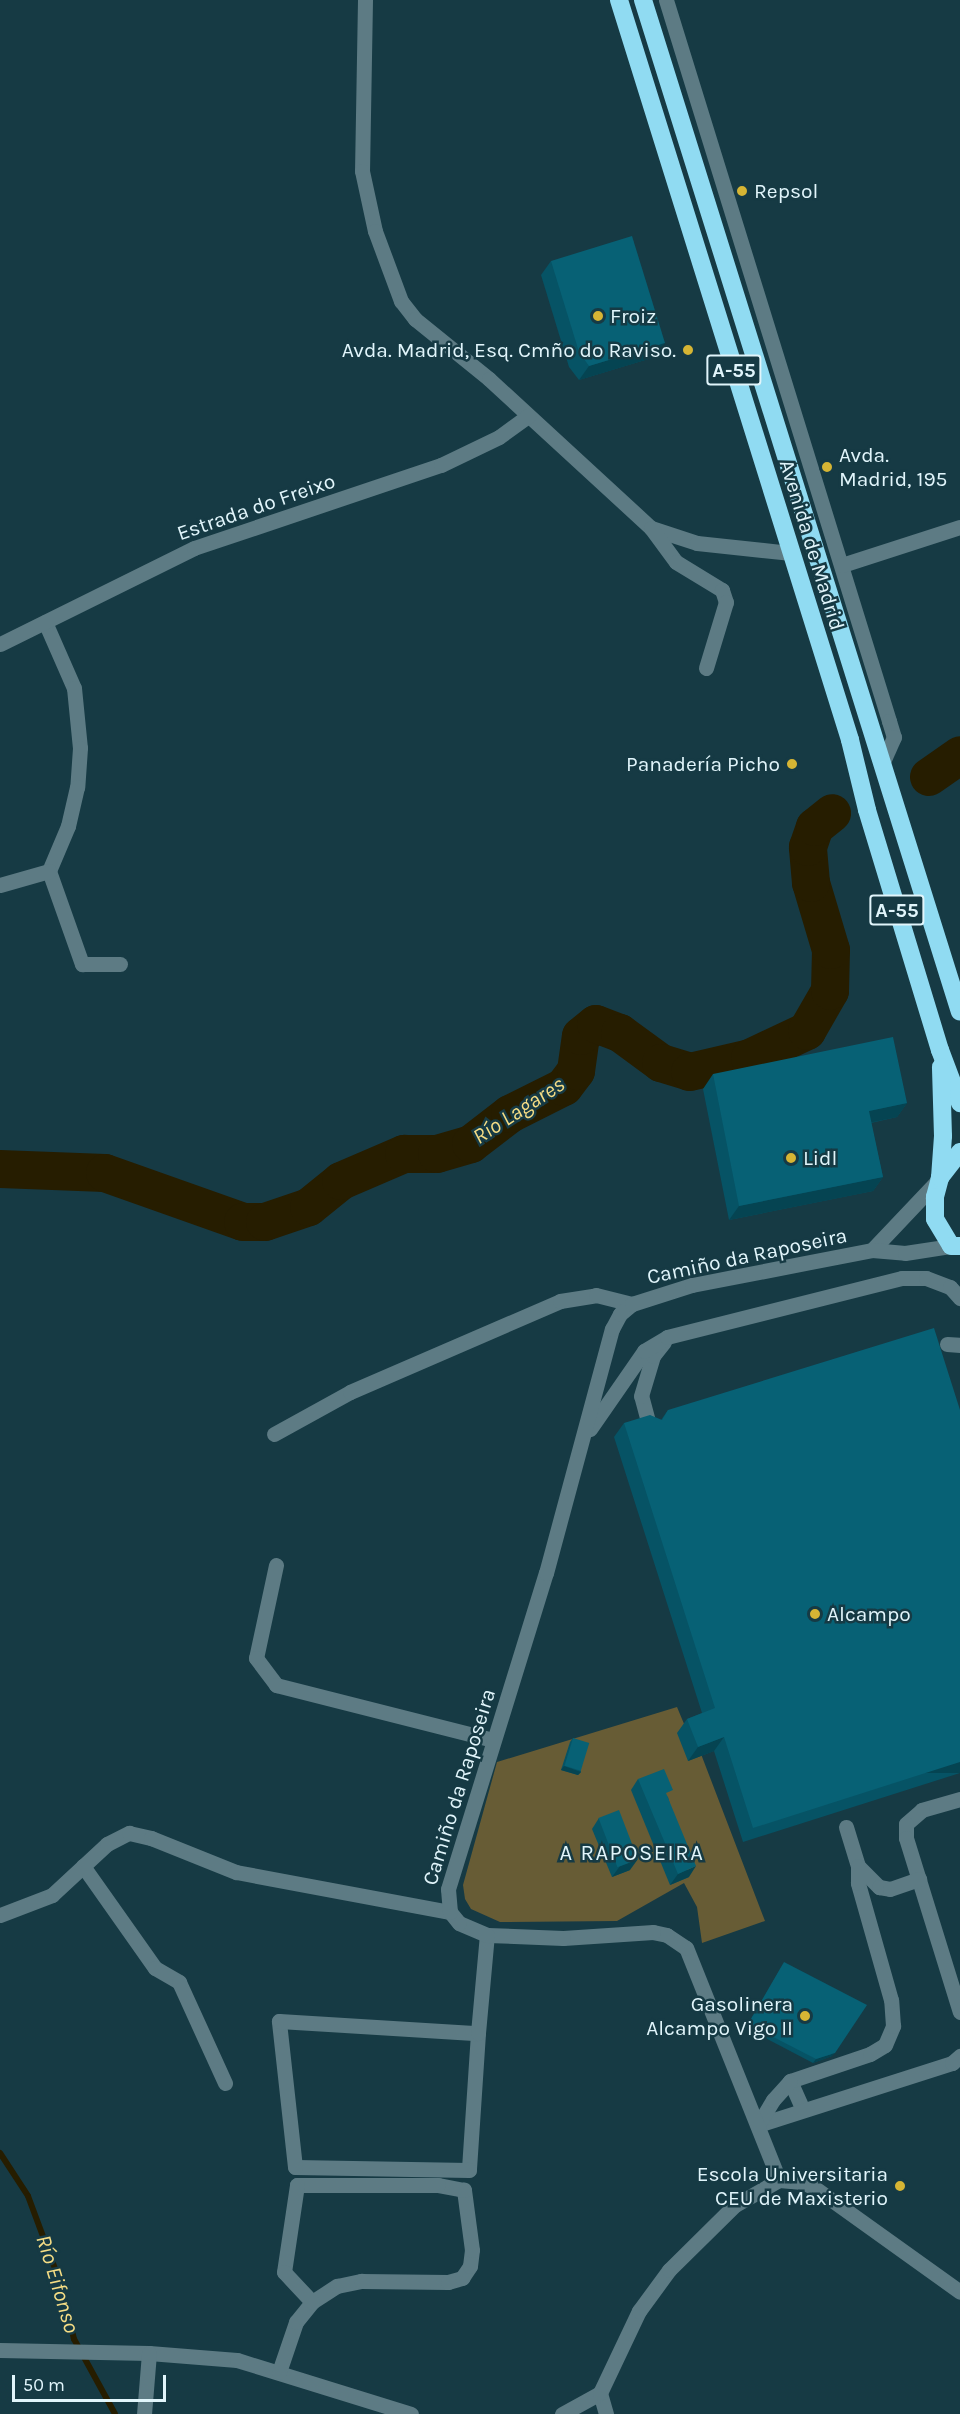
<!DOCTYPE html>
<html>
<head>
<meta charset="utf-8">
<style>
	body { margin:0 }
	#map { position:relative; width:960px; height:2414px; overflow:hidden; background:#163a44; font-family:Karla,sans-serif }
	div>[style] { position:absolute }
	[style*='--x'] { left:calc(var(--x)*1px); top:calc(var(--y)*1px); width:calc(var(--w)*1px); rotate:calc(var(--a)*1deg) }
	.green>* { inset:0; background:#675c35 }
	.stream>* { height:6px; margin:-3px; padding:0 3px; transform-origin:3px; border-radius:3px; background:#261d00 }
	.river>* { height:38px; margin:-19px; padding:0 19px; transform-origin:19px; border-radius:19px; background:#261d00 }
	.minor>* { height:15px; margin:-7.5px; padding:0 7.5px; transform-origin:7.5px; border-radius:7.5px; background:#5d7b84 }
	.highway>* { height:18px; margin:-9px; padding:0 9px; transform-origin:9px; border-radius:9px; background:#90dbf2 }
	.wall>* { inset:0; background:#065365 }
	.shaded-wall>* { inset:0; background:#054452; transform-origin:0 0 }
	.building>* { inset:0; background:#076175; transform-origin:0 0 }
	.dots>* { width:16px; height:16px; translate:-50% -50%; box-sizing:border-box; border:3px solid #163a44; border-radius:50% }
	span { translate:-50% -50%; white-space:nowrap; text-align:center; line-height:1.15; -webkit-text-stroke:5px #163a44; paint-order:stroke }
	.shield-label span { padding:2px 4px; background:#163a44; border:2px solid; border-radius:4px; -webkit-text-stroke-width:0 }
	.shield-label { font-size:20px; color:#e1f5fb; font-weight:700 }
	.poi-label { font-size:21px; color:#e1f5fb }
	.left { translate:0 -50%; text-align:left }
	.right { translate:-100% -50%; text-align:right }
	.street-label { font-size:21px; color:#e1f5fb }
	.water-label { font-size:22px; color:#f5dd85; font-style:italic }
	.neighbourhood-label { font-size:22px; color:#e1f5fb; letter-spacing:1.5px }
	.scale { position:absolute; left:12px; top:2375px; width:154px; height:27px; box-sizing:border-box; border:3px solid #e1f5fb; border-top:0; padding-left:8px; font-size:18px; line-height:21px; white-space:nowrap; color:#e1f5fb; -webkit-text-stroke:4px #163a44; paint-order:stroke }
</style>
</head>
<body>
<div id="map">
	<div class="green">
		<i style="clip-path:polygon(677px 1707px,697px 1755px,701px 1754px,765px 1921px,702px 1943px,697px 1907px,684px 1883px,617px 1921px,500px 1922px,471px 1909px,465px 1899px,463px 1885px,497px 1762px)"></i>
	</div>
	<div class="stream">
		<i style="--x:0;--y:2153;--w:51;--a:56.9"></i>
		<i style="--x:28;--y:2196;--w:92;--a:69.6"></i>
		<i style="--x:60;--y:2282;--w:59;--a:76.2"></i>
		<i style="--x:74;--y:2339;--w:85;--a:61.3"></i>
	</div>
	<div class="river">
		<i style="--x:929;--y:777;--w:38;--a:-35"></i>
		<i style="--x:0;--y:1169;--w:105;--a:2.2"></i>
		<i style="--x:105;--y:1173;--w:146;--a:19.5"></i>
		<i style="--x:243;--y:1222;--w:22;--a:0"></i>
		<i style="--x:265;--y:1222;--w:46;--a:-18.8"></i>
		<i style="--x:309;--y:1207;--w:41;--a:-39.1"></i>
		<i style="--x:341;--y:1181;--w:69;--a:-23.2"></i>
		<i style="--x:404;--y:1154;--w:33;--a:0"></i>
		<i style="--x:437;--y:1154;--w:35;--a:-16"></i>
		<i style="--x:471;--y:1144;--w:49;--a:-37.6"></i>
		<i style="--x:510;--y:1114;--w:60;--a:-26.6"></i>
		<i style="--x:564;--y:1087;--w:20;--a:-53"></i>
		<i style="--x:576;--y:1071;--w:35;--a:-82"></i>
		<i style="--x:581;--y:1036;--w:19;--a:-39"></i>
		<i style="--x:596;--y:1024;--w:26;--a:21"></i>
		<i style="--x:620;--y:1033;--w:51;--a:36.2"></i>
		<i style="--x:661;--y:1063;--w:30;--a:17"></i>
		<i style="--x:690;--y:1072;--w:62;--a:-13.1"></i>
		<i style="--x:750;--y:1058;--w:63;--a:-25.3"></i>
		<i style="--x:807;--y:1031;--w:46;--a:-60.1"></i>
		<i style="--x:830;--y:991;--w:41;--a:-88.6"></i>
		<i style="--x:831;--y:950;--w:70;--a:-106.6"></i>
		<i style="--x:811;--y:883;--w:36;--a:-95"></i>
		<i style="--x:808;--y:847;--w:21;--a:-71"></i>
		<i style="--x:815;--y:827;--w:22;--a:-39"></i>
	</div>
	<div class="minor">
		<i style="--x:365;--y:0;--w:171;--a:91"></i>
		<i style="--x:362;--y:171;--w:61;--a:77.8"></i>
		<i style="--x:375;--y:231;--w:75;--a:69.6"></i>
		<i style="--x:401;--y:301;--w:23;--a:52"></i>
		<i style="--x:415;--y:319;--w:95;--a:39"></i>
		<i style="--x:489;--y:379;--w:220;--a:42.6"></i>
		<i style="--x:651;--y:528;--w:48;--a:18.1"></i>
		<i style="--x:697;--y:543;--w:95;--a:6.1"></i>
		<i style="--x:666;--y:0;--w:755;--a:72.81"></i>
		<i style="--x:889;--y:721;--w:17;--a:73"></i>
		<i style="--x:894;--y:737;--w:27;--a:114"></i>
		<i style="--x:651;--y:528;--w:42;--a:53.7"></i>
		<i style="--x:676;--y:562;--w:54;--a:31.3"></i>
		<i style="--x:722;--y:590;--w:13;--a:72"></i>
		<i style="--x:726;--y:602;--w:69;--a:106.9"></i>
		<i style="--x:842;--y:565;--w:124;--a:-17.9"></i>
		<i style="--x:45;--y:622;--w:72;--a:66.3"></i>
		<i style="--x:74;--y:688;--w:60;--a:84.3"></i>
		<i style="--x:80;--y:748;--w:39;--a:94"></i>
		<i style="--x:77;--y:787;--w:40;--a:103"></i>
		<i style="--x:68;--y:826;--w:49;--a:112.9"></i>
		<i style="--x:49;--y:871;--w:99;--a:70.5"></i>
		<i style="--x:82;--y:964;--w:38;--a:0"></i>
		<i style="--x:0;--y:644;--w:216;--a:-26.3"></i>
		<i style="--x:194;--y:548;--w:261;--a:-18.6"></i>
		<i style="--x:441;--y:465;--w:64;--a:-25.8"></i>
		<i style="--x:499;--y:437;--w:36;--a:-36"></i>
		<i style="--x:0;--y:885;--w:51;--a:-15.9"></i>
		<i style="--x:872;--y:1250;--w:99;--a:-46.6"></i>
		<i style="--x:947;--y:1344;--w:13;--a:4"></i>
		<i style="--x:649;--y:1425;--w:30;--a:-105"></i>
		<i style="--x:641;--y:1396;--w:42;--a:-73.3"></i>
		<i style="--x:653;--y:1356;--w:18;--a:-52"></i>
		<i style="--x:590;--y:1429;--w:95;--a:-55.3"></i>
		<i style="--x:644;--y:1351;--w:27;--a:-31"></i>
		<i style="--x:667;--y:1337;--w:242;--a:-14.1"></i>
		<i style="--x:902;--y:1278;--w:24;--a:0"></i>
		<i style="--x:926;--y:1278;--w:26;--a:21"></i>
		<i style="--x:950;--y:1287;--w:15;--a:48"></i>
		<i style="--x:274;--y:1434;--w:87;--a:-28.9"></i>
		<i style="--x:350;--y:1392;--w:229;--a:-23.4"></i>
		<i style="--x:560;--y:1301;--w:36;--a:-9"></i>
		<i style="--x:596;--y:1295;--w:37;--a:14"></i>
		<i style="--x:276;--y:1565;--w:95;--a:102.1"></i>
		<i style="--x:256;--y:1658;--w:34;--a:53"></i>
		<i style="--x:276;--y:1685;--w:224;--a:14.2"></i>
		<i style="--x:960;--y:1799;--w:40;--a:164"></i>
		<i style="--x:922;--y:1810;--w:21;--a:139"></i>
		<i style="--x:906;--y:1824;--w:14;--a:90"></i>
		<i style="--x:906;--y:1838;--w:182;--a:72.8"></i>
		<i style="--x:846;--y:1827;--w:41;--a:72.9"></i>
		<i style="--x:858;--y:1866;--w:30;--a:45"></i>
		<i style="--x:879;--y:1887;--w:11;--a:10"></i>
		<i style="--x:890;--y:1889;--w:31;--a:-19"></i>
		<i style="--x:83;--y:1866;--w:125;--a:54.8"></i>
		<i style="--x:155;--y:1968;--w:28;--a:30"></i>
		<i style="--x:179;--y:1982;--w:111;--a:65.5"></i>
		<i style="--x:0;--y:1915;--w:56;--a:-21"></i>
		<i style="--x:52;--y:1895;--w:75;--a:-42.8"></i>
		<i style="--x:107;--y:1844;--w:25;--a:-27"></i>
		<i style="--x:129;--y:1833;--w:23;--a:13"></i>
		<i style="--x:151;--y:1838;--w:92;--a:21.8"></i>
		<i style="--x:236;--y:1872;--w:218;--a:10.6"></i>
		<i style="--x:478;--y:2033;--w:137;--a:93.8"></i>
		<i style="--x:469;--y:2170;--w:174;--a:-179"></i>
		<i style="--x:295;--y:2167;--w:147;--a:-96.3"></i>
		<i style="--x:279;--y:2021;--w:199;--a:3.5"></i>
		<i style="--x:478;--y:2033;--w:98;--a:-84.8"></i>
		<i style="--x:803;--y:2110;--w:32;--a:-114"></i>
		<i style="--x:790;--y:2081;--w:84;--a:-18.6"></i>
		<i style="--x:870;--y:2054;--w:17;--a:-31"></i>
		<i style="--x:885;--y:2045;--w:21;--a:-67"></i>
		<i style="--x:893;--y:2026;--w:26;--a:-94"></i>
		<i style="--x:891;--y:2000;--w:122;--a:-105.8"></i>
		<i style="--x:858;--y:1883;--w:17;--a:-90"></i>
		<i style="--x:758;--y:2125;--w:204;--a:-17.7"></i>
		<i style="--x:952;--y:2063;--w:11;--a:-41"></i>
		<i style="--x:758;--y:2125;--w:29;--a:-59"></i>
		<i style="--x:773;--y:2100;--w:25;--a:-48"></i>
		<i style="--x:779;--y:2180;--w:250;--a:-111.8"></i>
		<i style="--x:686;--y:1948;--w:23;--a:-146"></i>
		<i style="--x:667;--y:1935;--w:14;--a:-168"></i>
		<i style="--x:653;--y:1932;--w:90;--a:176.2"></i>
		<i style="--x:563;--y:1938;--w:76;--a:-177.7"></i>
		<i style="--x:487;--y:1935;--w:30;--a:-157"></i>
		<i style="--x:459;--y:1923;--w:14;--a:-129"></i>
		<i style="--x:450;--y:1912;--w:23;--a:-95"></i>
		<i style="--x:448;--y:1889;--w:331;--a:-72.8"></i>
		<i style="--x:546;--y:1573;--w:253;--a:-74.9"></i>
		<i style="--x:612;--y:1329;--w:17;--a:-62"></i>
		<i style="--x:620;--y:1314;--w:16;--a:-40"></i>
		<i style="--x:632;--y:1304;--w:63;--a:-17.6"></i>
		<i style="--x:692;--y:1285;--w:183;--a:-11"></i>
		<i style="--x:872;--y:1250;--w:33;--a:5"></i>
		<i style="--x:905;--y:1253;--w:47;--a:-8.7"></i>
		<i style="--x:0;--y:2350;--w:149;--a:1.2"></i>
		<i style="--x:149;--y:2353;--w:88;--a:4.5"></i>
		<i style="--x:237;--y:2360;--w:182;--a:17.2"></i>
		<i style="--x:279;--y:2372;--w:53;--a:-71.2"></i>
		<i style="--x:296;--y:2322;--w:26;--a:-51"></i>
		<i style="--x:312;--y:2302;--w:30;--a:-33"></i>
		<i style="--x:337;--y:2286;--w:25;--a:-12"></i>
		<i style="--x:361;--y:2281;--w:87;--a:0.7"></i>
		<i style="--x:448;--y:2282;--w:15;--a:-16"></i>
		<i style="--x:462;--y:2278;--w:14;--a:-56"></i>
		<i style="--x:470;--y:2266;--w:16;--a:-83"></i>
		<i style="--x:472;--y:2250;--w:61;--a:-97.6"></i>
		<i style="--x:464;--y:2190;--w:26;--a:-169"></i>
		<i style="--x:438;--y:2185;--w:141;--a:180"></i>
		<i style="--x:297;--y:2185;--w:88;--a:98.5"></i>
		<i style="--x:284;--y:2272;--w:41;--a:47"></i>
		<i style="--x:600;--y:2393;--w:22;--a:74"></i>
		<i style="--x:144;--y:2414;--w:61;--a:-85.3"></i>
		<i style="--x:562;--y:2414;--w:43;--a:-28.9"></i>
		<i style="--x:600;--y:2393;--w:91;--a:-64.6"></i>
		<i style="--x:639;--y:2311;--w:51;--a:-53.8"></i>
		<i style="--x:669;--y:2270;--w:93;--a:-44.6"></i>
		<i style="--x:735;--y:2205;--w:51;--a:-29.6"></i>
		<i style="--x:779;--y:2180;--w:23;--a:5"></i>
		<i style="--x:802;--y:2182;--w:14;--a:25"></i>
		<i style="--x:815;--y:2188;--w:178;--a:35.6"></i>
	</div>
	<div class="highway">
		<i style="--x:619;--y:0;--w:775;--a:72.66"></i>
		<i style="--x:850;--y:740;--w:72;--a:76.3"></i>
		<i style="--x:867;--y:810;--w:251;--a:73.1"></i>
		<i style="--x:940;--y:1050;--w:57;--a:69.3"></i>
		<i style="--x:643;--y:0;--w:1060;--a:72.61"></i>
		<i style="--x:960;--y:1152;--w:33;--a:128"></i>
		<i style="--x:940;--y:1178;--w:20;--a:105"></i>
		<i style="--x:935;--y:1197;--w:22;--a:90"></i>
		<i style="--x:935;--y:1219;--w:31;--a:59"></i>
		<i style="--x:951;--y:1246;--w:9;--a:0"></i>
		<i style="--x:940;--y:1178;--w:42;--a:-85.9"></i>
		<i style="--x:943;--y:1136;--w:69;--a:-91.7"></i>
	</div>
	<div class="wall">
		<i style="clip-path:polygon(551px 261px,655px 357px,579px 380px,569px 367px,541px 275px)"></i>
		<i style="clip-path:polygon(713px 1074px,907px 1103px,897px 1117px,871px 1123px,883px 1177px,873px 1191px,729px 1220px,703px 1089px)"></i>
		<i style="clip-path:polygon(668px 1410px,960px 1773px,743px 1842px,714px 1751px,688px 1761px,677px 1733px,687px 1719px,702px 1713px,614px 1437px,624px 1423px,661px 1420px)"></i>
		<i style="clip-path:polygon(573px 1738px,581px 1772px,578px 1775px,561px 1770px,570px 1742px)"></i>
		<i style="clip-path:polygon(638px 1779px,668px 1797px,689px 1877px,670px 1885px,631px 1790px)"></i>
		<i style="clip-path:polygon(599px 1818px,630px 1870px,612px 1877px,592px 1829px)"></i>
		<i style="clip-path:polygon(782px 1966px,832px 2056px,813px 2063px,746px 2028px)"></i>
	</div>
	<div class="shaded-wall">
		<i style="clip-path:polygon(665px 343px,655px 357px,579px 380px,589px 366px)"></i>
		<i style="clip-path:polygon(907px 1103px,897px 1117px,859px 1125px,869px 1111px)"></i>
		<i style="clip-path:polygon(883px 1177px,873px 1191px,729px 1220px,739px 1206px)"></i>
		<i style="clip-path:polygon(724px 1737px,714px 1751px,688px 1761px,698px 1747px)"></i>
		<i style="left:960px;top:1762px;width:11px;height:217px;rotate:90deg"></i>
		<i style="clip-path:polygon(564px 1766px,581px 1772px,578px 1775px,561px 1770px)"></i>
		<i style="clip-path:polygon(638px 1859px,630px 1870px,612px 1877px,620px 1866px)"></i>
		<i style="clip-path:polygon(696px 1866px,689px 1877px,670px 1885px,678px 1874px)"></i>
		<i style="clip-path:polygon(835px 2053px,832px 2056px,813px 2063px,816px 2059px)"></i>
	</div>
	<div class="building">
		<i style="clip-path:polygon(632px 236px,665px 343px,589px 366px,579px 352px,551px 261px)"></i>
		<i style="clip-path:polygon(893px 1037px,907px 1103px,869px 1111px,883px 1177px,739px 1206px,713px 1074px)"></i>
		<i style="clip-path:polygon(934px 1328px,960px 1410px,960px 1762px,753px 1828px,724px 1737px,698px 1747px,687px 1719px,715px 1708px,624px 1423px,650px 1415px,662px 1420px,668px 1410px)"></i>
		<i style="left:573px;top:1738px;width:17px;height:29px;rotate:17deg"></i>
		<i style="clip-path:polygon(664px 1769px,673px 1790px,666px 1793px,696px 1866px,678px 1874px,638px 1779px)"></i>
		<i style="left:619px;top:1810px;width:53px;height:22px;rotate:69deg"></i>
		<i style="clip-path:polygon(784px 1962px,867px 2005px,835px 2053px,816px 2059px,748px 2024px)"></i>
	</div>
	<div class="dots">
		<i style="left:742px;top:191px;background:#d6b534"></i>
		<i style="left:598px;top:316px;background:#d6b534"></i>
		<i style="left:688px;top:350px;background:#d6b534"></i>
		<i style="left:827px;top:467px;background:#d6b534"></i>
		<i style="left:792px;top:764px;background:#d6b534"></i>
		<i style="left:791px;top:1158px;background:#d6b534"></i>
		<i style="left:815px;top:1614px;background:#d6b534"></i>
		<i style="left:805px;top:2016px;background:#d6b534"></i>
		<i style="left:900px;top:2186px;background:#d6b534"></i>
	</div>
	<div class="shield-label">
		<span style="left:734px;top:370px">A-55</span>
		<span style="left:897px;top:910px">A-55</span>
	</div>
	<div class="poi-label">
		<span class="left" style="left:754px;top:191px">Repsol</span>
		<span class="left" style="left:610px;top:316px">Froiz</span>
		<span class="right" style="left:676px;top:350px">Avda. Madrid, Esq. Cmño do Raviso.</span>
		<span class="left" style="left:839px;top:467px">Avda.<br>Madrid, 195</span>
		<span class="right" style="left:780px;top:764px">Panadería Picho</span>
		<span class="left" style="left:803px;top:1158px">Lidl</span>
		<span class="left" style="left:827px;top:1614px">Alcampo</span>
		<span class="right" style="left:793px;top:2016px">Gasolinera<br>Alcampo Vigo II</span>
		<span class="right" style="left:888px;top:2186px">Escola Universitaria<br>CEU de Maxisterio</span>
	</div>
	<div class="street-label">
		<span style="left:256px;top:507px;rotate:-19deg">Estrada do Freixo</span>
		<span style="left:812px;top:545px;rotate:73deg">Avenida de Madrid</span>
		<span style="left:747px;top:1256px;rotate:-12deg">Camiño da Raposeira</span>
		<span style="left:459px;top:1787px;rotate:-73deg">Camiño da Raposeira</span>
	</div>
	<div class="water-label">
		<span style="left:519px;top:1111px;rotate:-33deg">Río Lagares</span>
		<span style="left:57px;top:2284px;rotate:73deg">Río Eifonso</span>
	</div>
	<div class="neighbourhood-label">
		<span style="left:632px;top:1854px">A RAPOSEIRA</span>
	</div>
	<div class="scale">50 m</div>
</div>
</body>
</html>
